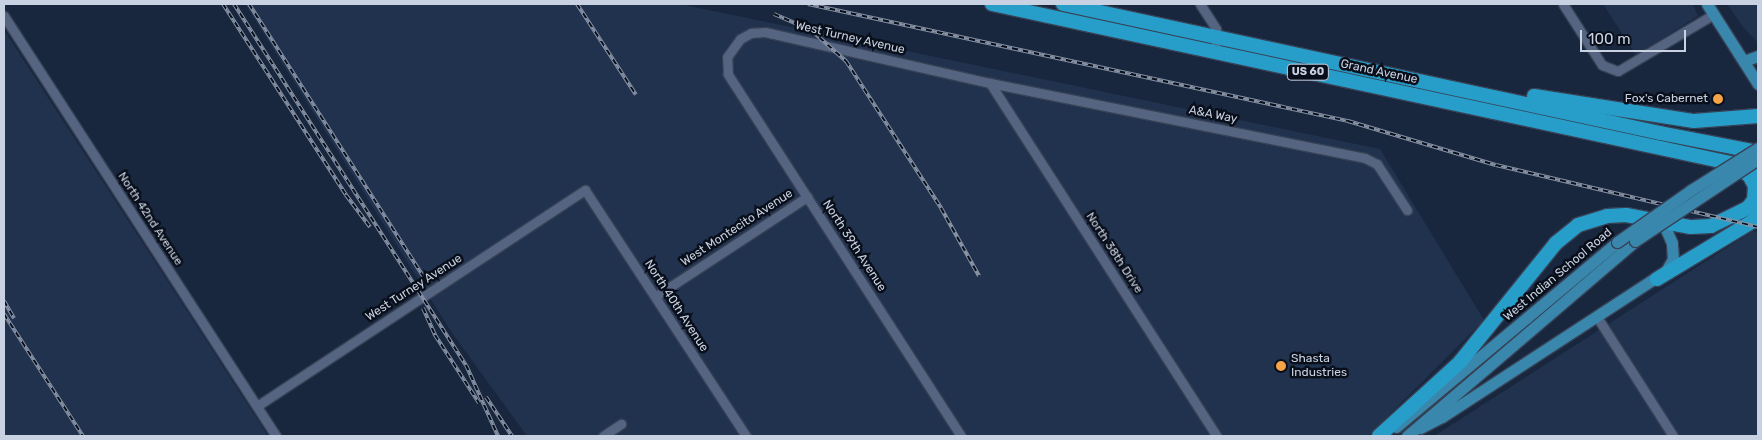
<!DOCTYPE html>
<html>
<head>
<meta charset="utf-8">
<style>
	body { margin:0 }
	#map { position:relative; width:1762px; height:440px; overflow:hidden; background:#18263e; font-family:Rubik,sans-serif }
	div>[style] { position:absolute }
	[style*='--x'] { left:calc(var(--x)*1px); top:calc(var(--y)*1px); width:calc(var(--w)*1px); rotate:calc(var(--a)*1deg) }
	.built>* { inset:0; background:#21324e }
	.roads { filter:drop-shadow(1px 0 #374155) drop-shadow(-1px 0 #374155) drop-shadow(0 1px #374155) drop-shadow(0 -1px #374155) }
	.minor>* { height:9px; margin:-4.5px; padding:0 4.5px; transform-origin:4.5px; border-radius:4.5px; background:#556581 }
	.major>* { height:11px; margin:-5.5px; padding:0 5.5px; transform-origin:5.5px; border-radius:5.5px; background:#3987ac }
	.highway>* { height:14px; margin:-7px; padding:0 7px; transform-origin:7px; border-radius:7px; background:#279ec9 }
	.rail>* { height:4px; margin-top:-2px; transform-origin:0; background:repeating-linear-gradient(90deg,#090f1a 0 5.5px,#8691a4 0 11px); box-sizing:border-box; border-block:1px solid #8691a4 }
	.bridges { filter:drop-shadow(1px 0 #374155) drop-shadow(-1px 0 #374155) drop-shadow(0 1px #374155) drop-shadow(0 -1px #374155) }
	.major-bridge>* { height:11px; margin:-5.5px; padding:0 5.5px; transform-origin:5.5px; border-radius:5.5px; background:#3987ac }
	.dots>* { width:14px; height:14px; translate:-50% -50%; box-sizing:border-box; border:2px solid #090f1a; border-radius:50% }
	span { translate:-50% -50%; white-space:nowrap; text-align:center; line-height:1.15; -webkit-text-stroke:5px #090f1a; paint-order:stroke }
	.shield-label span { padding:1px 4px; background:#090f1a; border:1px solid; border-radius:4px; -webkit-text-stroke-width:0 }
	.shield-label { font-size:11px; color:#c9d2e2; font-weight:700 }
	.street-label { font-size:12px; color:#c9d2e2 }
	.poi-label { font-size:12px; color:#c9d2e2 }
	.right { translate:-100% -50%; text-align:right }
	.left { translate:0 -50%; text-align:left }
	.frame { position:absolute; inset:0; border:5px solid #c9d2e2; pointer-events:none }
	.scale { position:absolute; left:1580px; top:30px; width:106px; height:22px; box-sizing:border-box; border:2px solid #c9d2e2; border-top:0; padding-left:6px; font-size:15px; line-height:18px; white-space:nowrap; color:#c9d2e2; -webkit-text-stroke:4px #090f1a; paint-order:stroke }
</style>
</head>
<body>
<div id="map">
	<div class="built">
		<i style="clip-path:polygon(245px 4px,680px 4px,1380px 149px,1484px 320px,1368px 436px,527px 436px,452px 333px)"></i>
		<i style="clip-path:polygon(1603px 4px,1693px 4px,1698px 16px,1636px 55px)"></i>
		<i style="clip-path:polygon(1727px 4px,1758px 4px,1758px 43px,1743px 27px)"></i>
		<i style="clip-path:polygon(4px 30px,191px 317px,268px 436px,4px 436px)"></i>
		<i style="clip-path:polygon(1753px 231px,1758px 232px,1758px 436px,1434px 436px)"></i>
	</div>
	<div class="roads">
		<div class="minor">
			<i style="--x:1200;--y:4;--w:30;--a:57"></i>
			<i style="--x:1216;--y:29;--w:23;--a:92"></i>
			<i style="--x:1563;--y:4;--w:72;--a:57.4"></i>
			<i style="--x:1602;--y:65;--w:17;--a:21"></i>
			<i style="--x:1618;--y:71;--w:112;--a:-30.7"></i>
			<i style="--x:4;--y:16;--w:500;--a:57.07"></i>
			<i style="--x:990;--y:83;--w:420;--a:57.3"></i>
			<i style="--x:656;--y:296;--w:181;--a:-33.3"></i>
			<i style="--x:1597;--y:317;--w:141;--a:57.4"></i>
			<i style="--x:257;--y:406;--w:393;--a:-33.4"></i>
			<i style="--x:585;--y:190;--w:294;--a:56.8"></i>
			<i style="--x:603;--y:436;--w:22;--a:-34"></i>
			<i style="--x:961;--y:436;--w:431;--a:-122.8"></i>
			<i style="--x:728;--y:74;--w:17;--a:-93"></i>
			<i style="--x:727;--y:57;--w:22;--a:-54"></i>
			<i style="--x:740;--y:39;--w:13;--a:-29"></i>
			<i style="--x:751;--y:33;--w:14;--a:-4"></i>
			<i style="--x:765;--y:32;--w:231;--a:12.8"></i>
			<i style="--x:990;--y:83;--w:382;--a:11.3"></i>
			<i style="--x:1365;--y:158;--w:13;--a:27"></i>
			<i style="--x:1377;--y:164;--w:55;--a:56.9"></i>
		</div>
		<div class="major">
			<i style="--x:1707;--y:4;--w:95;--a:57.5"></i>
			<i style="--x:1744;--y:61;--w:15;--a:-20"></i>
			<i style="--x:1396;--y:427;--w:288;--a:-39.9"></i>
			<i style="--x:1420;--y:428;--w:25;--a:-27"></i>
			<i style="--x:1442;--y:417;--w:267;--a:-33.1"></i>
			<i style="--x:1666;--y:271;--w:14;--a:-60"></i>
			<i style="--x:1673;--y:259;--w:16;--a:-94"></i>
			<i style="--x:1672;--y:243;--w:17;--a:-114"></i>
			<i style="--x:1665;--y:227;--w:12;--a:-145"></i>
			<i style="--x:1407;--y:436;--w:300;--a:-40.5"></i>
		</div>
		<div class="highway">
			<i style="--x:992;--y:4;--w:784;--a:12.16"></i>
			<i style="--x:1063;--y:4;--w:611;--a:12.19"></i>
			<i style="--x:1660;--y:133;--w:100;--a:11"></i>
			<i style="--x:1534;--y:96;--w:162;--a:8.9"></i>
			<i style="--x:1694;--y:121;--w:64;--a:-4.5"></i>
			<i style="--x:1735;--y:167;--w:16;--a:30"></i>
			<i style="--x:1749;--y:175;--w:13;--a:61"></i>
			<i style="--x:1755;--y:186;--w:14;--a:94"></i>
			<i style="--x:1754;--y:200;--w:11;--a:128"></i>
			<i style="--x:1657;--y:279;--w:118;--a:-31.1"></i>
			<i style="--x:1379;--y:436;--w:110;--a:-42.4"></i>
			<i style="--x:1460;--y:362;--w:153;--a:-51.1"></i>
			<i style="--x:1556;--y:243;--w:28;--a:-39"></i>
			<i style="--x:1578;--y:225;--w:30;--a:-17"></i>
			<i style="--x:1607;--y:216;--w:19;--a:-3"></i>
			<i style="--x:1626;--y:215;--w:66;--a:10.5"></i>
			<i style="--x:1691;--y:227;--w:20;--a:-3"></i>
			<i style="--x:1711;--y:226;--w:52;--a:-26.1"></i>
		</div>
	</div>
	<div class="rail">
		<i style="--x:223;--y:4;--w:227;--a:57.2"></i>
		<i style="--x:346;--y:195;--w:40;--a:53"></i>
		<i style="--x:234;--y:4;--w:429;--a:57.3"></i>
		<i style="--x:466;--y:365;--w:78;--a:65.7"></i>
		<i style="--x:249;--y:4;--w:325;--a:57.4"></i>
		<i style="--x:577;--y:4;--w:108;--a:57"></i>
		<i style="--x:808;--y:4;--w:553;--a:12.23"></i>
		<i style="--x:1348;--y:121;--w:154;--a:16.6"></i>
		<i style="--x:1496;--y:165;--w:269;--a:13.3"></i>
		<i style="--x:774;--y:14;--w:40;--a:23.4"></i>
		<i style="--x:811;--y:30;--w:47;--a:41.5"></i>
		<i style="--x:846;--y:61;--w:175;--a:57.1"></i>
		<i style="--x:941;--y:208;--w:78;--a:60.8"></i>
		<i style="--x:4;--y:301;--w:20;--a:60"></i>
		<i style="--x:423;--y:308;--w:30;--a:66"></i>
		<i style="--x:435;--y:335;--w:81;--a:57.1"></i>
		<i style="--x:4;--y:314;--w:145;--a:57.1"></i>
		<i style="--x:486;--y:397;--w:47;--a:56.3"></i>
	</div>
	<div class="bridges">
		<div class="major-bridge">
			<i style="--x:1635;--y:241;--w:148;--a:-33.7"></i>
			<i style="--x:1617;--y:242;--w:90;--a:-35.1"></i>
			<i style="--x:1691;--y:190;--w:79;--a:-32.1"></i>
		</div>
	</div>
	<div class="dots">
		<i style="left:1718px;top:99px;background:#f6a247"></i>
		<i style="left:1281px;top:366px;background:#f6a247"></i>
	</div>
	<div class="shield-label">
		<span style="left:1308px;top:72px">US 60</span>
	</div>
	<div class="street-label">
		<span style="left:850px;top:38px;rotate:13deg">West Turney Avenue</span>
		<span style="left:1379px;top:72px;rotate:12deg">Grand Avenue</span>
		<span style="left:1213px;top:115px;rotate:11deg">A&amp;A Way</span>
		<span style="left:150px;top:219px;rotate:57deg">North 42nd Avenue</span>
		<span style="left:737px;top:228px;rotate:-33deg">West Montecito Avenue</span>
		<span style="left:854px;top:246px;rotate:57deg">North 39th Avenue</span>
		<span style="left:1114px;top:253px;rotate:57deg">North 38th Drive</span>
		<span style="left:1558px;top:275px;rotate:-40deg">West Indian School Road</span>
		<span style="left:414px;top:288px;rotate:-33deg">West Turney Avenue</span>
		<span style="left:676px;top:306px;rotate:57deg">North 40th Avenue</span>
	</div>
	<div class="poi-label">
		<span class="right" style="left:1708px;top:99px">Fox's Cabernet</span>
		<span class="left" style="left:1291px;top:366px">Shasta<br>Industries</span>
	</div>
	<div class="frame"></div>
	<div class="scale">100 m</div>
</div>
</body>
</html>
